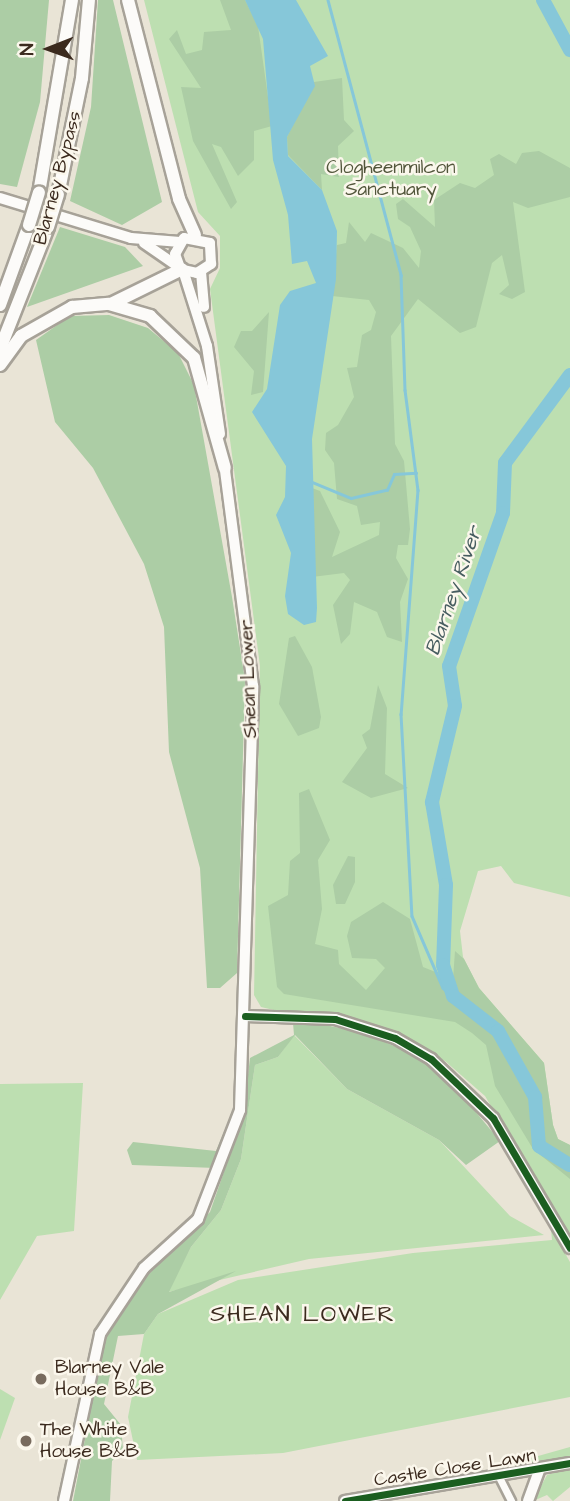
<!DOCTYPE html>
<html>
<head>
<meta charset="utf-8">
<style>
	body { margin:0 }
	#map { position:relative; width:570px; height:1501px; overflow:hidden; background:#e9e4d6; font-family:"Architects Daughter",sans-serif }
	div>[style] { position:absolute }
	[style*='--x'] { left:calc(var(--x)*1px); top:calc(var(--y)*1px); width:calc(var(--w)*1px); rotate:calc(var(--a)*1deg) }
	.green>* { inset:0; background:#bddfb1 }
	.forest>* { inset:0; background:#accda5 }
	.water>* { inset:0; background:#86c7d9 }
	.stream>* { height:2.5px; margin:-1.25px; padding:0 1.25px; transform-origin:1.25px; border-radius:1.25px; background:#86c7d9 }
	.river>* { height:14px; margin:-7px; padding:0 7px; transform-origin:7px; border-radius:7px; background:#86c7d9 }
	.roads { filter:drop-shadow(2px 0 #a7a298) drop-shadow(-2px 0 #a7a298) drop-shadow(0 2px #a7a298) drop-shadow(0 -2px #a7a298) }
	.street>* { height:7px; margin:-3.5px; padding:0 3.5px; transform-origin:3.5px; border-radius:3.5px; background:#fcfbf9 }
	.secondary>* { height:10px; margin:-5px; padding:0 5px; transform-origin:5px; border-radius:5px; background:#fcfbf9 }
	.highway>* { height:12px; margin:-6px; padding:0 6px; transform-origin:6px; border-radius:6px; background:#fcfbf9 }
	.bridges { filter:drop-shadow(2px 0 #a7a298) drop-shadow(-2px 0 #a7a298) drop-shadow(0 2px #a7a298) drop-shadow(0 -2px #a7a298) }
	.highway-bridge>* { height:12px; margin:-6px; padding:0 6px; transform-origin:6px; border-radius:6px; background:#fcfbf9 }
	.cycleway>* { height:7px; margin:-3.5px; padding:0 3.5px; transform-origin:3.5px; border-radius:3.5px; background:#1b5e20 }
	.dots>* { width:19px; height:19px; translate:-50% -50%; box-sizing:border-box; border:4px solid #fbf7ec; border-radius:50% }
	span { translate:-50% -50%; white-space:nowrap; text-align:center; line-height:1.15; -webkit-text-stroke:5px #fbf7ec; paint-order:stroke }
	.park-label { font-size:19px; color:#52563b }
	.street-label { font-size:19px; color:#3b2a1e }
	.poi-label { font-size:19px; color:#3b2a1e }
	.left { translate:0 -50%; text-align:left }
	.water-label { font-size:21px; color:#475d60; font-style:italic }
	.quarter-label { font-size:23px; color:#3b2a1e; letter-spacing:2px }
	.north { position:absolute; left:14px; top:14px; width:70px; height:70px; -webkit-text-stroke:5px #fbf7ec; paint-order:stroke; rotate:269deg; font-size:19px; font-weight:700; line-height:28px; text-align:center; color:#3b2a1e }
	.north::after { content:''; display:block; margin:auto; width:24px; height:32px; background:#3b2a1e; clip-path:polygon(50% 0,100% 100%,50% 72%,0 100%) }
</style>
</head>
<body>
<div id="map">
	<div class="green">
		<i style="clip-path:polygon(144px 0,570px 0,570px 897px,514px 883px,501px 866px,478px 871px,460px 931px,463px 957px,479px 988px,544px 1063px,553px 1125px,558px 1139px,570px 1145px,570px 1238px,485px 1096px,445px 1061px,352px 1017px,278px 1011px,261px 1007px,254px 995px,260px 666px,210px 289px,220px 268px,220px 236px,198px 212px)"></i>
		<i style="clip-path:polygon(294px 1035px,347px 1089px,439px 1140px,510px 1216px,544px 1235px,309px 1259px,168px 1292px,191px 1247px,221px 1210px,241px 1159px,255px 1065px,278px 1057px)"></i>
		<i style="clip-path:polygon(83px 1083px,74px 1231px,37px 1236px,0 1300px,0 1084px)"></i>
		<i style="clip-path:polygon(551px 1229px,570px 1262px,570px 1397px,283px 1453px,137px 1460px,128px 1417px,144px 1334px,158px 1314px,238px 1280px,413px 1253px,552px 1240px)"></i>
		<i style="clip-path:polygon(0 1389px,15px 1398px,0 1440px)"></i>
		<i style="clip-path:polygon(570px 1447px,570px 1456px,480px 1475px,482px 1472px)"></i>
		<i style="clip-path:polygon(570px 1468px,570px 1487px,553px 1501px,547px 1495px,533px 1501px,547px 1475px)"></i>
	</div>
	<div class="forest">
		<i style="clip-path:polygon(0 0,49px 0,40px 102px,17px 187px,0 184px)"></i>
		<i style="clip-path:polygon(98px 0,113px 0,162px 202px,122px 225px,70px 201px,91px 107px)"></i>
		<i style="clip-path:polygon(220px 0,245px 0,258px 26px,272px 126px,254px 131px,254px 160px,238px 176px,221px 147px,212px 144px,237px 202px,231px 209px,193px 141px,181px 87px,201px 88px,169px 39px,177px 30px,186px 54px,202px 50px,204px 32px,231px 30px)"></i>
		<i style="clip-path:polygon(342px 78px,344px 120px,354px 131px,338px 146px,339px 177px,321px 174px,322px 190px,288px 155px,287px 137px,314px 82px)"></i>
		<i style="clip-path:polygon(539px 151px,570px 168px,570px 197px,528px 208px,513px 202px,525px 292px,512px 299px,499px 294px,509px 285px,502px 255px,492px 263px,476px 327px,460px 333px,418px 299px,391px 336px,395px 444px,404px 461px,410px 529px,408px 545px,398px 545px,396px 558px,408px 579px,400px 602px,402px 642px,387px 637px,377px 612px,354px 602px,350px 634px,341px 644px,333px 605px,350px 580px,344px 573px,312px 577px,312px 488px,320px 491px,340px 532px,332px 557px,379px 535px,380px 522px,361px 525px,357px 506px,337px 499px,334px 463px,325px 450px,326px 433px,338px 425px,354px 397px,347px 368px,357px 367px,362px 335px,371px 330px,376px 312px,369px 300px,332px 296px,337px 245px,346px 243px,349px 222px,365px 242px,371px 233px,403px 248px,419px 268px,421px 251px,410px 227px,398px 219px,396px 204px,403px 199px,435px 227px,434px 200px,460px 183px,475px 188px,494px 175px,490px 159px,499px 154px,516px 164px,522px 153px)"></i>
		<i style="clip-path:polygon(60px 227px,125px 247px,143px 266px,27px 307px)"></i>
		<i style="clip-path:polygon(269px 312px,263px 392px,251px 395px,254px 371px,234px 347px,241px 331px,252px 331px)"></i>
		<i style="clip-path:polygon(109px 315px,148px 328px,178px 353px,194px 385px,232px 597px,245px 680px,237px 973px,220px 988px,207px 988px,200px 868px,169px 752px,164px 627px,144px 564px,93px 468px,55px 422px,36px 340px,70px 316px)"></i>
		<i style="clip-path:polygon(295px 636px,312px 667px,321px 717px,319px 728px,298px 736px,279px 704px,289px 638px)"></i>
		<i style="clip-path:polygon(378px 685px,387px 708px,385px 774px,408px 788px,371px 798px,342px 782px,367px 748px,362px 735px,370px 729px)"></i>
		<i style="clip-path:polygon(309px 789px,330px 840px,318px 860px,322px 909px,315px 944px,338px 950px,339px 964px,366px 990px,385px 968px,376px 959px,352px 958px,347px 936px,351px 922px,383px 902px,410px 919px,423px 967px,453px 979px,455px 951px,464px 959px,479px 988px,544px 1063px,553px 1125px,558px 1139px,570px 1145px,570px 1179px,533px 1149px,495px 1086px,486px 1045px,472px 1033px,455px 1022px,284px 994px,277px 987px,268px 906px,288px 895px,290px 861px,300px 853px,299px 793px)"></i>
		<i style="clip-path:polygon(348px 856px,355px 857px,355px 882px,345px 904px,336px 904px,333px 885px)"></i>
		<i style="clip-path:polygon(311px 1022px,364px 1033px,408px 1052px,449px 1080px,500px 1141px,466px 1165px,439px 1140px,347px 1089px,295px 1035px,278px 1057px,255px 1065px,241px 1159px,221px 1210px,191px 1247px,169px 1292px,236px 1271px,158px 1314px,144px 1334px,118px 1336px,104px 1404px,121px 1425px,123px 1450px,112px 1461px,110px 1501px,73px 1501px,106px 1330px,127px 1296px,210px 1212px,243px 1117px,250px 1058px,294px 1035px,293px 1023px)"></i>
		<i style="clip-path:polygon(237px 1101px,216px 1168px,132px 1165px,127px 1150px,133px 1142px,216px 1151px)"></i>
	</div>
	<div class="water">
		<i style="clip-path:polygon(245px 0,296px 0,328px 56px,310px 66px,315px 86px,287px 137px,288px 156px,322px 190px,337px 231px,336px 279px,312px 439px,317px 608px,316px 622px,304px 625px,288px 614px,285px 596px,291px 553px,276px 515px,285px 497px,286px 466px,252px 412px,267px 389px,280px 305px,290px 291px,316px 283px,307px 261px,292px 264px,288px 215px,273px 160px,263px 39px)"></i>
	</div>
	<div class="stream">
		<i style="--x:328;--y:0;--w:285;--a:75.1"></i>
		<i style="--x:401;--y:275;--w:115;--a:88"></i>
		<i style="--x:405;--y:390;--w:101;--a:82.6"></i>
		<i style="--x:418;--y:490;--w:225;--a:94.3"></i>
		<i style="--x:401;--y:714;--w:202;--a:86.9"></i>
		<i style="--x:412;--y:916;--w:78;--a:66.7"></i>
		<i style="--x:443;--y:988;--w:13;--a:39"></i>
		<i style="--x:312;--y:482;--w:42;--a:22.3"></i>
		<i style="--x:351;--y:498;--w:37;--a:-13"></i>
		<i style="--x:387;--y:490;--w:17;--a:-66"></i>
		<i style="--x:394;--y:474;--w:22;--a:-3"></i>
	</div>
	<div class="river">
		<i style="--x:543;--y:0;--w:57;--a:61.6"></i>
		<i style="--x:570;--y:375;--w:109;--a:126.5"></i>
		<i style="--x:505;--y:463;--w:50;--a:92.3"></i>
		<i style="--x:503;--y:513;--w:162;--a:109.4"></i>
		<i style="--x:449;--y:666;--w:40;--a:81.5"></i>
		<i style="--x:455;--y:706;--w:99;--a:103.5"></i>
		<i style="--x:432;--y:802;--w:84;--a:80.4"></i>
		<i style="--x:446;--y:885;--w:80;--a:92.1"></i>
		<i style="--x:443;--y:965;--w:33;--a:72"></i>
		<i style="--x:453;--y:996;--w:57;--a:37.9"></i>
		<i style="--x:498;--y:1031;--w:76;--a:60.7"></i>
		<i style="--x:535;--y:1097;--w:49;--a:85.3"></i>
		<i style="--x:539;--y:1146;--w:36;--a:32"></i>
	</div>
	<div class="roads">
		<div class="street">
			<i style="--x:499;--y:1477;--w:27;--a:63"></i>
		</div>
		<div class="secondary">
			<i style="--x:0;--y:198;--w:137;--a:17"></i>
			<i style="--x:131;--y:238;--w:49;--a:4.7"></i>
			<i style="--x:144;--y:243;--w:47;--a:34.7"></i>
			<i style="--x:183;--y:270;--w:14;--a:12"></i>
			<i style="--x:197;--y:273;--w:17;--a:-33"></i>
			<i style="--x:211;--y:264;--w:21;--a:-93"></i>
			<i style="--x:210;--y:243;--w:26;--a:-169"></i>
			<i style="--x:184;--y:238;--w:18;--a:119"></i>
			<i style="--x:175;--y:254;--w:12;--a:70"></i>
			<i style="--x:183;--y:270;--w:80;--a:72.5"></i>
			<i style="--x:207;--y:346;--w:89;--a:81.6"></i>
			<i style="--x:201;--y:272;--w:35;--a:85"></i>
			<i style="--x:245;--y:1016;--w:90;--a:1.9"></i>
			<i style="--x:335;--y:1019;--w:63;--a:17.6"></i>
			<i style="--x:395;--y:1038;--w:42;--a:30.3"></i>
			<i style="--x:431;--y:1059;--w:86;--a:43.6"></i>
			<i style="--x:493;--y:1118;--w:151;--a:59.4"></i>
			<i style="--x:64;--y:1501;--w:171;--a:-77.8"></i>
			<i style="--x:100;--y:1334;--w:79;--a:-56.3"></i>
			<i style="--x:144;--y:1268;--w:73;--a:-42.2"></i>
			<i style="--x:198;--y:1219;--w:117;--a:-68.9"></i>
			<i style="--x:240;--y:1110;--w:424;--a:-88.2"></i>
			<i style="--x:253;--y:686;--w:225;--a:-97.4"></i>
			<i style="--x:345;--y:1501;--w:228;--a:-9.6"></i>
			<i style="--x:528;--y:1501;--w:33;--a:-70"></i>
		</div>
		<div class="highway">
			<i style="--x:128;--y:0;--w:205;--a:75.6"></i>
			<i style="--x:179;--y:199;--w:39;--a:66"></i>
			<i style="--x:39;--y:193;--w:196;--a:-80.3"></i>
			<i style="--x:58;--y:195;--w:119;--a:-78.4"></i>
			<i style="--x:82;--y:78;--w:78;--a:-84.9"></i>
			<i style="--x:111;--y:304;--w:79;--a:-26.2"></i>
			<i style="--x:0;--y:305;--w:85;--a:-70.1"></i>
			<i style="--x:0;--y:349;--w:131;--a:-68.5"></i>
			<i style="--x:0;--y:365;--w:36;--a:-54"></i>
			<i style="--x:21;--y:336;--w:59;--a:-29.6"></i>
			<i style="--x:72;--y:307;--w:37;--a:-5"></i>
			<i style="--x:109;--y:304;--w:43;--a:16.3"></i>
			<i style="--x:150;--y:316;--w:61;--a:43.7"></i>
			<i style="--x:194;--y:358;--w:114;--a:74.3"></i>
		</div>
	</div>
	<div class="bridges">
		<div class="highway-bridge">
			<i style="--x:29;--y:225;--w:34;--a:-73"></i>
			<i style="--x:48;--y:227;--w:34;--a:-73"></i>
		</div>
	</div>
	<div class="cycleway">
		<i style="--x:245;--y:1016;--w:90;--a:1.9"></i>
		<i style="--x:335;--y:1019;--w:63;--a:17.6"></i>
		<i style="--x:395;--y:1038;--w:42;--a:30.3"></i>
		<i style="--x:431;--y:1059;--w:86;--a:43.6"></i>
		<i style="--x:493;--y:1118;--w:151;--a:59.4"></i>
		<i style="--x:345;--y:1501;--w:228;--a:-9.6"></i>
	</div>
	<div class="dots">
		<i style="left:41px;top:1379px;background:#786b5e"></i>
		<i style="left:26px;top:1441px;background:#786b5e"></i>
	</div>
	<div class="park-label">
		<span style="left:391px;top:179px">Clogheenmilcon<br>Sanctuary</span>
	</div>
	<div class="street-label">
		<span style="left:58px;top:178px;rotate:-75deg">Blarney Bypass</span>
		<span style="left:249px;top:679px;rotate:-92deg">Shean Lower</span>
		<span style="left:455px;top:1468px;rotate:-9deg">Castle Close Lawn</span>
	</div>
	<div class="poi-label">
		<span class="left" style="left:55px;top:1379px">Blarney Vale<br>House B&amp;B</span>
		<span class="left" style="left:40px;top:1441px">The White<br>House B&amp;B</span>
	</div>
	<div class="water-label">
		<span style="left:454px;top:591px;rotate:-71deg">Blarney River</span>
	</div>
	<div class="quarter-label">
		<span style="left:303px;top:1314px">SHEAN LOWER</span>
	</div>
	<div class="north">N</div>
</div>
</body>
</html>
